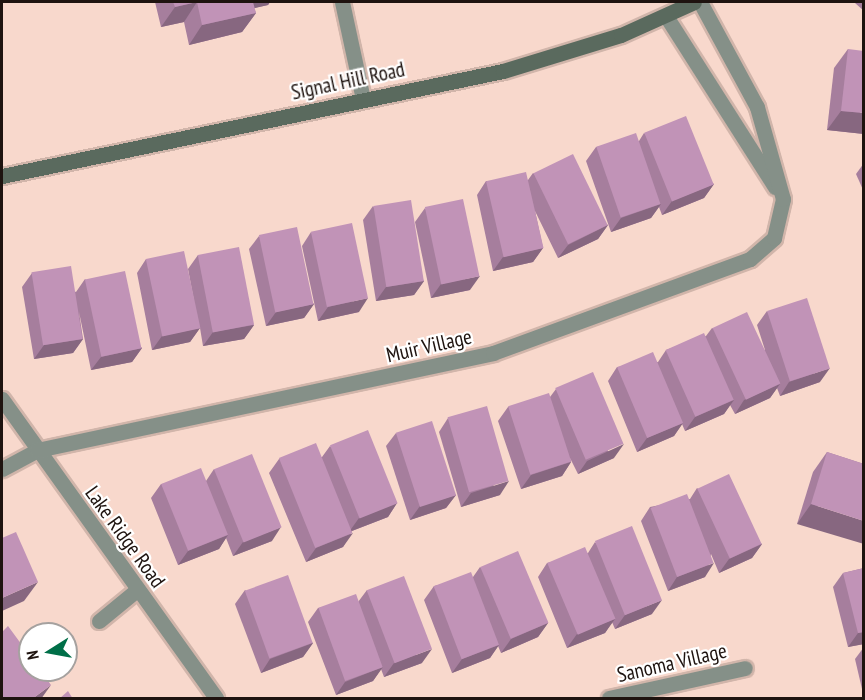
<!DOCTYPE html>
<html>
<head>
<meta charset="utf-8">
<style>
	body { margin:0 }
	#map { position:relative; width:865px; height:700px; overflow:hidden; background:#f8d8cc; font-family:"PT Sans Narrow",sans-serif }
	div>[style] { position:absolute }
	[style*='--x'] { left:calc(var(--x)*1px); top:calc(var(--y)*1px); width:calc(var(--w)*1px); rotate:calc(var(--a)*1deg) }
	.roads { filter:drop-shadow(2px 0 #d1b5aa) drop-shadow(-2px 0 #d1b5aa) drop-shadow(0 2px #d1b5aa) drop-shadow(0 -2px #d1b5aa) }
	.lane>* { height:15px; margin:-7.5px; padding:0 7.5px; transform-origin:7.5px; border-radius:7.5px; background:#859088 }
	.street>* { height:15px; margin:-7.5px; padding:0 7.5px; transform-origin:7.5px; border-radius:7.5px; background:#859088 }
	.secondary>* { height:15px; margin:-7.5px; padding:0 7.5px; transform-origin:7.5px; border-radius:7.5px; background:#5a6a5e }
	.wall>* { inset:0; background:#a67e9d }
	.shaded-wall>* { inset:0; background:#876780 }
	.building>* { inset:0; background:#c193b7; transform-origin:0 0 }
	span { translate:-50% -50%; white-space:nowrap; text-align:center; line-height:1.15; -webkit-text-stroke:4.5px #fff; paint-order:stroke }
	.street-label { font-size:21px; color:#1e130f }
	.frame { position:absolute; inset:0; border:3px solid #1e130f; pointer-events:none }
	.north { position:absolute; left:18px; top:622px; width:60px; height:60px; box-sizing:border-box; background:#fff; border:2px solid #a5a19f; border-radius:50%; rotate:259deg; font-size:16px; font-weight:700; line-height:24px; text-align:center; color:#1e130f }
	.north::after { content:''; display:block; margin:auto; width:21px; height:27px; background:#006f48; clip-path:polygon(50% 0,100% 100%,50% 72%,0 100%) }
</style>
</head>
<body>
<div id="map">
	<div class="roads">
		<div class="lane">
			<i style="--x:2;--y:469;--w:40;--a:-28"></i>
			<i style="--x:99;--y:621;--w:50;--a:-39.4"></i>
		</div>
		<div class="street">
			<i style="--x:342;--y:2;--w:99;--a:77.8"></i>
			<i style="--x:666;--y:16;--w:203;--a:57.5"></i>
			<i style="--x:2;--y:399;--w:368;--a:54.4"></i>
			<i style="--x:37;--y:450;--w:466;--a:-12"></i>
			<i style="--x:493;--y:353;--w:274;--a:-20.1"></i>
			<i style="--x:750;--y:259;--w:32;--a:-41"></i>
			<i style="--x:774;--y:238;--w:40;--a:-77"></i>
			<i style="--x:783;--y:199;--w:96;--a:-105.8"></i>
			<i style="--x:757;--y:107;--w:119;--a:-118.5"></i>
			<i style="--x:609;--y:698;--w:139;--a:-12.4"></i>
		</div>
		<div class="secondary">
			<i style="--x:2;--y:176;--w:512;--a:-11.84"></i>
			<i style="--x:503;--y:71;--w:123;--a:-17"></i>
			<i style="--x:621;--y:35;--w:80;--a:-24.3"></i>
		</div>
	</div>
	<div class="wall">
		<i style="clip-path:polygon(155px 2px,270px 2px,268px 5px,254px 8px,256px 13px,242px 32px,189px 45px,184px 22px,161px 27px)"></i>
		<i style="clip-path:polygon(856px 2px,864px 2px,864px 11px,855px 3px)"></i>
		<i style="clip-path:polygon(848px 49px,864px 134px,827px 130px,834px 68px)"></i>
		<i style="clip-path:polygon(644px 133px,714px 184px,704px 198px,662px 215px,659px 207px,651px 218px,611px 232px,586px 161px,596px 147px,639px 141px)"></i>
		<i style="clip-path:polygon(864px 163px,864px 192px,856px 174px)"></i>
		<i style="clip-path:polygon(533px 173px,608px 225px,598px 239px,558px 258px,535px 211px,543px 248px,533px 262px,493px 271px,477px 195px,486px 181px,528px 180px)"></i>
		<i style="clip-path:polygon(373px 206px,424px 281px,414px 295px,376px 301px,363px 220px)"></i>
		<i style="clip-path:polygon(425px 208px,470px 290px,431px 298px,415px 222px)"></i>
		<i style="clip-path:polygon(311px 232px,359px 312px,318px 321px,302px 246px)"></i>
		<i style="clip-path:polygon(259px 236px,314px 304px,304px 318px,266px 326px,249px 249px)"></i>
		<i style="clip-path:polygon(198px 255px,254px 325px,244px 339px,203px 346px,200px 328px,190px 342px,152px 350px,137px 273px,146px 259px,194px 301px,188px 269px)"></i>
		<i style="clip-path:polygon(32px 273px,76px 292px,85px 279px,142px 348px,132px 362px,91px 370px,79px 312px,83px 339px,73px 353px,34px 359px,22px 287px)"></i>
		<i style="clip-path:polygon(767px 311px,820px 382px,780px 396px,777px 388px,770px 398px,735px 414px,730px 405px,724px 414px,685px 431px,682px 424px,674px 436px,637px 452px,608px 381px,617px 367px,658px 362px,666px 350px,706px 336px,712px 328px,765px 350px,757px 325px)"></i>
		<i style="clip-path:polygon(556px 389px,614px 458px,578px 474px,570px 458px,571px 462px,562px 476px,521px 489px,498px 421px,508px 407px,550px 397px)"></i>
		<i style="clip-path:polygon(448px 418px,500px 495px,461px 507px,439px 432px)"></i>
		<i style="clip-path:polygon(396px 433px,456px 495px,446px 508px,410px 520px,386px 446px)"></i>
		<i style="clip-path:polygon(330px 446px,397px 503px,388px 517px,352px 531px,343px 547px,306px 562px,269px 473px,279px 459px,322px 457px)"></i>
		<i style="clip-path:polygon(827px 452px,864px 464px,797px 524px,813px 472px)"></i>
		<i style="clip-path:polygon(214px 469px,272px 541px,233px 556px,226px 538px,219px 549px,178px 565px,151px 498px,161px 484px,206px 481px)"></i>
		<i style="clip-path:polygon(697px 488px,762px 544px,752px 558px,719px 573px,711px 554px,705px 577px,668px 591px,641px 521px,650px 507px,690px 499px)"></i>
		<i style="clip-path:polygon(595px 542px,652px 614px,615px 629px,612px 622px,605px 633px,567px 648px,538px 577px,547px 563px,588px 553px)"></i>
		<i style="clip-path:polygon(480px 567px,548px 623px,538px 637px,501px 653px,498px 646px,490px 658px,452px 673px,424px 600px,434px 586px,473px 577px)"></i>
		<i style="clip-path:polygon(864px 568px,864px 644px,848px 647px,833px 587px,843px 573px)"></i>
		<i style="clip-path:polygon(245px 590px,313px 643px,303px 657px,261px 673px,235px 604px)"></i>
		<i style="clip-path:polygon(367px 590px,422px 663px,384px 677px,381px 669px,373px 681px,336px 695px,308px 622px,318px 608px,358px 602px)"></i>
		<i style="clip-path:polygon(864px 647px,864px 689px,862px 689px,855px 659px)"></i>
	</div>
	<div class="shaded-wall">
		<i style="clip-path:polygon(197px 2px,184px 22px,161px 27px,175px 7px)"></i>
		<i style="clip-path:polygon(245px 2px,270px 2px,268px 5px,237px 12px)"></i>
		<i style="clip-path:polygon(256px 13px,242px 32px,189px 45px,202px 25px)"></i>
		<i style="clip-path:polygon(841px 111px,864px 113px,864px 134px,827px 130px)"></i>
		<i style="clip-path:polygon(714px 184px,704px 198px,662px 215px,672px 201px)"></i>
		<i style="clip-path:polygon(661px 204px,651px 218px,611px 232px,621px 218px)"></i>
		<i style="clip-path:polygon(608px 225px,598px 239px,558px 258px,568px 245px)"></i>
		<i style="clip-path:polygon(543px 248px,533px 262px,493px 271px,503px 257px)"></i>
		<i style="clip-path:polygon(480px 276px,470px 290px,431px 298px,441px 284px)"></i>
		<i style="clip-path:polygon(424px 281px,414px 295px,376px 301px,386px 287px)"></i>
		<i style="clip-path:polygon(368px 298px,359px 312px,318px 321px,328px 307px)"></i>
		<i style="clip-path:polygon(314px 304px,304px 318px,266px 326px,276px 312px)"></i>
		<i style="clip-path:polygon(254px 325px,244px 339px,203px 346px,213px 332px)"></i>
		<i style="clip-path:polygon(200px 328px,190px 342px,152px 350px,162px 336px)"></i>
		<i style="clip-path:polygon(83px 339px,73px 353px,34px 359px,44px 345px)"></i>
		<i style="clip-path:polygon(142px 348px,132px 362px,91px 370px,101px 357px)"></i>
		<i style="clip-path:polygon(830px 368px,820px 382px,780px 396px,789px 382px)"></i>
		<i style="clip-path:polygon(780px 384px,770px 398px,735px 414px,744px 400px)"></i>
		<i style="clip-path:polygon(734px 400px,724px 414px,685px 431px,695px 417px)"></i>
		<i style="clip-path:polygon(683px 423px,674px 436px,637px 452px,647px 438px)"></i>
		<i style="clip-path:polygon(624px 444px,614px 458px,578px 474px,587px 461px)"></i>
		<i style="clip-path:polygon(571px 462px,562px 476px,521px 489px,531px 475px)"></i>
		<i style="clip-path:polygon(509px 481px,500px 495px,461px 507px,471px 493px)"></i>
		<i style="clip-path:polygon(456px 495px,446px 508px,410px 520px,420px 506px)"></i>
		<i style="clip-path:polygon(397px 503px,388px 517px,349px 532px,359px 518px)"></i>
		<i style="clip-path:polygon(811px 504px,864px 521px,864px 544px,797px 524px)"></i>
		<i style="clip-path:polygon(281px 527px,272px 541px,233px 556px,243px 542px)"></i>
		<i style="clip-path:polygon(353px 533px,343px 547px,306px 562px,316px 548px)"></i>
		<i style="clip-path:polygon(228px 535px,219px 549px,178px 565px,188px 551px)"></i>
		<i style="clip-path:polygon(762px 544px,752px 558px,719px 573px,729px 559px)"></i>
		<i style="clip-path:polygon(714px 563px,705px 577px,668px 591px,677px 577px)"></i>
		<i style="clip-path:polygon(38px 582px,24px 601px,2px 611px,2px 598px)"></i>
		<i style="clip-path:polygon(662px 600px,652px 614px,615px 629px,625px 615px)"></i>
		<i style="clip-path:polygon(615px 619px,605px 633px,567px 648px,577px 634px)"></i>
		<i style="clip-path:polygon(548px 623px,538px 637px,501px 653px,511px 639px)"></i>
		<i style="clip-path:polygon(864px 632px,864px 644px,848px 647px,858px 633px)"></i>
		<i style="clip-path:polygon(313px 643px,303px 657px,261px 673px,270px 659px)"></i>
		<i style="clip-path:polygon(499px 645px,490px 658px,452px 673px,462px 659px)"></i>
		<i style="clip-path:polygon(432px 649px,422px 663px,384px 677px,394px 663px)"></i>
		<i style="clip-path:polygon(383px 667px,373px 681px,336px 695px,345px 682px)"></i>
		<i style="clip-path:polygon(51px 685px,41px 699px,32px 699px)"></i>
	</div>
	<div class="building">
		<i style="clip-path:polygon(173px 2px,253px 2px,256px 13px,202px 25px,197px 2px,175px 7px)"></i>
		<i style="clip-path:polygon(848px 49px,864px 51px,864px 113px,841px 111px)"></i>
		<i style="left:686px;top:116px;width:74px;height:45px;rotate:68deg"></i>
		<i style="left:636px;top:133px;width:75px;height:42px;rotate:71deg"></i>
		<i style="left:573px;top:154px;width:79px;height:44px;rotate:64deg"></i>
		<i style="left:526px;top:172px;width:78px;height:41px;rotate:77deg"></i>
		<i style="left:463px;top:199px;width:79px;height:39px;rotate:78deg"></i>
		<i style="left:411px;top:200px;width:82px;height:38px;rotate:81deg"></i>
		<i style="left:352px;top:223px;width:77px;height:42px;rotate:78deg"></i>
		<i style="left:297px;top:227px;width:79px;height:39px;rotate:78deg"></i>
		<i style="left:239px;top:247px;width:79px;height:42px;rotate:79deg"></i>
		<i style="left:184px;top:251px;width:79px;height:39px;rotate:78deg"></i>
		<i style="left:71px;top:266px;width:74px;height:40px;rotate:81deg"></i>
		<i style="left:125px;top:271px;width:79px;height:41px;rotate:78deg"></i>
		<i style="left:807px;top:298px;width:74px;height:42px;rotate:72deg"></i>
		<i style="left:747px;top:312px;width:79px;height:38px;rotate:65deg"></i>
		<i style="left:704px;top:333px;width:73px;height:42px;rotate:66deg"></i>
		<i style="left:653px;top:352px;width:77px;height:39px;rotate:67deg"></i>
		<i style="left:593px;top:372px;width:78px;height:41px;rotate:67deg"></i>
		<i style="left:549px;top:393px;width:72px;height:43px;rotate:72deg"></i>
		<i style="left:487px;top:406px;width:78px;height:41px;rotate:74deg"></i>
		<i style="left:432px;top:421px;width:78px;height:38px;rotate:72deg"></i>
		<i style="left:368px;top:430px;width:79px;height:41px;rotate:68deg"></i>
		<i style="left:316px;top:443px;width:97px;height:40px;rotate:68deg"></i>
		<i style="clip-path:polygon(827px 452px,864px 464px,864px 521px,811px 504px)"></i>
		<i style="left:252px;top:454px;width:79px;height:41px;rotate:68deg"></i>
		<i style="left:201px;top:468px;width:72px;height:43px;rotate:68deg"></i>
		<i style="left:729px;top:474px;width:77px;height:35px;rotate:65deg"></i>
		<i style="left:687px;top:494px;width:74px;height:39px;rotate:69deg"></i>
		<i style="left:632px;top:526px;width:80px;height:40px;rotate:68deg"></i>
		<i style="clip-path:polygon(16px 532px,38px 582px,2px 598px,2px 538px)"></i>
		<i style="left:585px;top:547px;width:78px;height:41px;rotate:67deg"></i>
		<i style="left:518px;top:551px;width:78px;height:41px;rotate:67deg"></i>
		<i style="clip-path:polygon(864px 568px,864px 632px,858px 633px,843px 573px)"></i>
		<i style="left:471px;top:572px;width:78px;height:40px;rotate:69deg"></i>
		<i style="left:288px;top:575px;width:72px;height:46px;rotate:70deg"></i>
		<i style="left:404px;top:576px;width:78px;height:40px;rotate:69deg"></i>
		<i style="left:356px;top:594px;width:78px;height:40px;rotate:70deg"></i>
		<i style="clip-path:polygon(8px 626px,30px 656px,30px 670px,40px 670px,51px 685px,32px 699px,2px 699px,2px 632px)"></i>
		<i style="clip-path:polygon(68px 691px,73px 699px,59px 699px)"></i>
	</div>
	<div class="street-label">
		<span style="left:348px;top:81px;rotate:-12deg">Signal Hill Road</span>
		<span style="left:429px;top:346px;rotate:-13deg">Muir Village</span>
		<span style="left:125px;top:537px;rotate:54deg">Lake Ridge Road</span>
		<span style="left:672px;top:663px;rotate:-13deg">Sanoma Village</span>
	</div>
	<div class="frame"></div>
	<div class="north">N</div>
</div>
</body>
</html>
